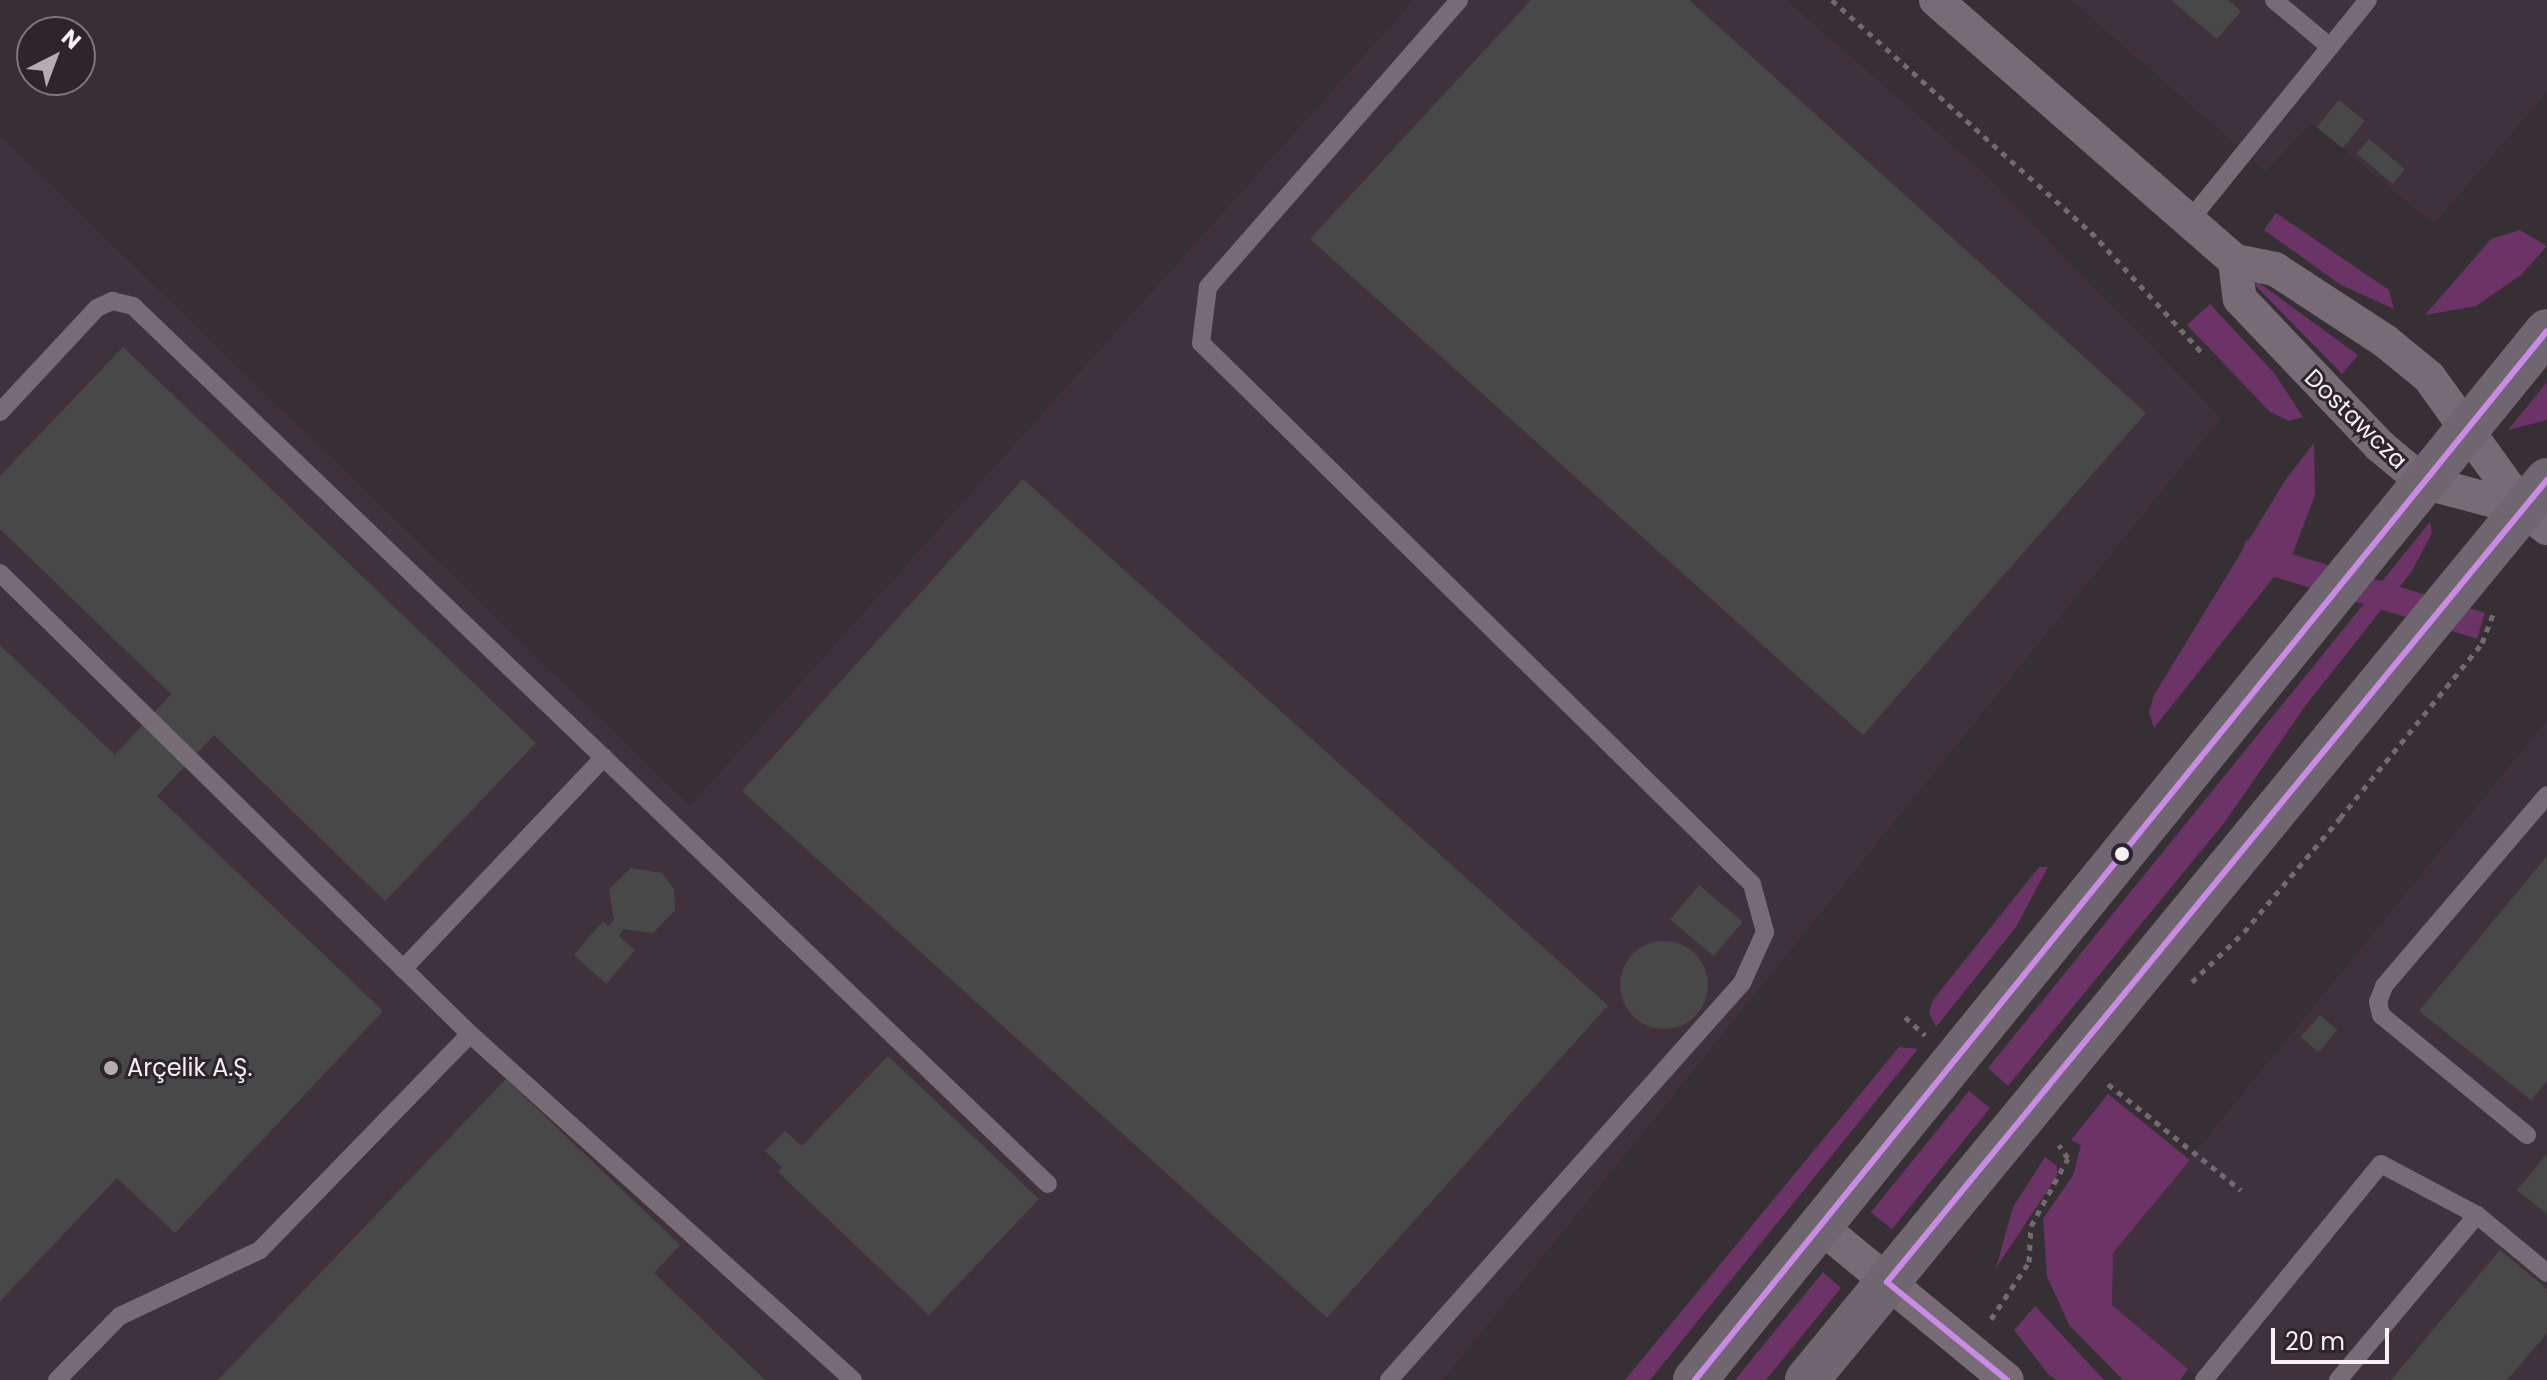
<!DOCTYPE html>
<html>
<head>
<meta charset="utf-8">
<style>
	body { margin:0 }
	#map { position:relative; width:2547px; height:1380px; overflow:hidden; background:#363035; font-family:Poppins,sans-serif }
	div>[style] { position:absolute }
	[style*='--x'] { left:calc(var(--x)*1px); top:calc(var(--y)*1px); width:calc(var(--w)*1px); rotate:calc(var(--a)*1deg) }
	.built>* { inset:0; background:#3f323d }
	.green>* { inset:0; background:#6b3366; transform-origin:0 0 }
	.building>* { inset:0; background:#494848; transform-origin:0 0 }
	.round { border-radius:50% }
	.path>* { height:5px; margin-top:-2.5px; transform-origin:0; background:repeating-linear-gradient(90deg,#726a70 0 6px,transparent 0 12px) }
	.lane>* { height:18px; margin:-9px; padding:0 9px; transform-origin:9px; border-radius:9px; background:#776c76 }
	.street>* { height:34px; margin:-17px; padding:0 17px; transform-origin:17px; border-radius:17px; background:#776c76 }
	.secondary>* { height:44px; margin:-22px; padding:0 22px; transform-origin:22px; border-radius:22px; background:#70666f }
	.bus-1>* { height:6px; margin:-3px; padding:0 3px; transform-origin:3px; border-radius:3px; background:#ca8be6 }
	.dots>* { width:22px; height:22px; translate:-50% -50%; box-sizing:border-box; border:4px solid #2e252c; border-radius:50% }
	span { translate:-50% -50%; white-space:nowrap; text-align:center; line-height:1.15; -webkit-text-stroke:6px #2e252c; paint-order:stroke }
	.street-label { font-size:24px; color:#f6f0f5 }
	.poi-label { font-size:24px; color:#f6f0f5 }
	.left { translate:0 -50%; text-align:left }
	.north { position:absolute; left:16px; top:16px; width:80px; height:80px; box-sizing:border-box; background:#2e252c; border:2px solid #7e767c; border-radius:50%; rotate:42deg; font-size:22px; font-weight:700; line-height:32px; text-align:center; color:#f6f0f5 }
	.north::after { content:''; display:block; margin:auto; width:28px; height:36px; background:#b3adb2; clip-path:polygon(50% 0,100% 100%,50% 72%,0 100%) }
	.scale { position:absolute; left:2271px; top:1328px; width:118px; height:36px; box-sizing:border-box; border:4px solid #f6f0f5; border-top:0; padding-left:10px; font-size:24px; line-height:28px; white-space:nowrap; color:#f6f0f5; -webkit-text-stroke:6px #2e252c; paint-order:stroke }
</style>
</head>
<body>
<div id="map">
	<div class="built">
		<i style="clip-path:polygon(1414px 0,1786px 0,1979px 169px,2221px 418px,1443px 1380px,0 1380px,0 136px,690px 806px)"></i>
		<i style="clip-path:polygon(2071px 0,2547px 0,2547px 92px,2434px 224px,2311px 123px,2266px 171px)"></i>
		<i style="clip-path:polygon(2547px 720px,2547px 1380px,2201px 1380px,2112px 1305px,2113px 1253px)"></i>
	</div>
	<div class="green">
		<i style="clip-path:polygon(2276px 213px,2389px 290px,2394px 309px,2341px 285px,2264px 230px)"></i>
		<i style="clip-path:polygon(2520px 230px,2547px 246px,2521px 275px,2476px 306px,2425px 315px,2491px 239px)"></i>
		<i style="clip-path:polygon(2258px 282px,2358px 355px,2342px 374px,2255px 285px)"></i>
		<i style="clip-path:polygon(2210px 304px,2275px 374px,2303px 417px,2289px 421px,2270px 412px,2187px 325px)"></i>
		<i style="clip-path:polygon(2547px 382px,2547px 420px,2508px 430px)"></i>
		<i style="clip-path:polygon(2314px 443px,2315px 495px,2293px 553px,2154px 728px,2149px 712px,2154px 695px,2286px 479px)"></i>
		<i style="clip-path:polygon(2430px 522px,2432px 533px,2412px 571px,2306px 705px,2224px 823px,2008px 1086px,1988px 1068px)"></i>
		<i style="left:2485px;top:613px;width:27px;height:250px;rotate:107deg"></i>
		<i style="clip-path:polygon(2039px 867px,2048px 867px,2016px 927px,1936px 1027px,1929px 1013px,1933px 1000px)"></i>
		<i style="clip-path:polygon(1899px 1047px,1918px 1049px,1650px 1380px,1625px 1380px)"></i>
		<i style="left:1969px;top:1091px;width:27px;height:156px;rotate:39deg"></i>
		<i style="clip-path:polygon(2108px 1094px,2190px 1160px,2113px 1253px,2112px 1305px,2188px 1369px,2180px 1380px,2123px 1380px,2069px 1325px,2047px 1276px,2043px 1219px,2073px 1175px,2081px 1145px,2071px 1140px)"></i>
		<i style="clip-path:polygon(2045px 1157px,2057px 1166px,2057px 1176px,1996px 1268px,2013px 1207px)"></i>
		<i style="clip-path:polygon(1823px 1272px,1841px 1288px,1766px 1380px,1735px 1380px)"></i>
		<i style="clip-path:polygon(2035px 1306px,2104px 1380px,2056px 1380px,2048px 1374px,2014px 1330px)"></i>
	</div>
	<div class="building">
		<i style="clip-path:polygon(1531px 0,1689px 0,2146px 413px,1863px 735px,1310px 239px)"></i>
		<i style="clip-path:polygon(2171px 0,2228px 0,2241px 11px,2217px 39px)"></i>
		<i style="left:2339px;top:100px;width:33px;height:35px;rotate:39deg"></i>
		<i style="left:2369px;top:139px;width:47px;height:19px;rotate:40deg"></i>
		<i style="clip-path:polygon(123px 347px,536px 743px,385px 901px,214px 735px,157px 796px,383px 1011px,175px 1233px,117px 1178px,0 1301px,0 645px,115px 755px,171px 694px,0 529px,0 476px)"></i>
		<i style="left:1023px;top:479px;width:787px;height:420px;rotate:42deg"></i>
		<i style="clip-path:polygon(2547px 856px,2547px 1081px,2531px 1100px,2419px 1011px)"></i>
		<i style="clip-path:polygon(631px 868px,662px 873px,674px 889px,675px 910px,653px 933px,623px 929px,619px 936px,635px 950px,606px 984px,574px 955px,603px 921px,609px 927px,614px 920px,609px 889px)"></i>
		<i style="left:1699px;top:885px;width:57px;height:45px;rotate:40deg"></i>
		<i class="round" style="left:1620px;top:941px;width:88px;height:88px"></i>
		<i style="left:2320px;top:1015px;width:23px;height:29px;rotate:41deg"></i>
		<i style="clip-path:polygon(888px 1056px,1039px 1199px,929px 1315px,778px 1172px,782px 1167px,765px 1151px,785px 1131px,802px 1146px)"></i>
		<i style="clip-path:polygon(506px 1079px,680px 1245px,654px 1273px,765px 1380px,218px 1380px)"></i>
		<i style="clip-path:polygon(2547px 1154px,2547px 1214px,2517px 1190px)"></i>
		<i style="clip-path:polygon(2500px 1250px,2547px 1289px,2547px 1333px,2507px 1380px,2391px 1380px)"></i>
	</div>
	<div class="path">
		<i style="--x:1832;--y:0;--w:348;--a:41.9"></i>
		<i style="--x:2091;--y:232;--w:167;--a:47.4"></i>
		<i style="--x:2192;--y:982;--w:72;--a:-43.9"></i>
		<i style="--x:2244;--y:932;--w:149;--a:-49.9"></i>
		<i style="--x:2340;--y:818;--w:225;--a:-50.9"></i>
		<i style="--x:2482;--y:643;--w:31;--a:-69"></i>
		<i style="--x:1905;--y:1017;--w:27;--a:42"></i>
		<i style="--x:2108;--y:1084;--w:170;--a:38.6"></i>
		<i style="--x:1991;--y:1319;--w:69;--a:-56.3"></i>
		<i style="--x:2029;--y:1262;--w:36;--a:-87"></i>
		<i style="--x:2031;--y:1226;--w:77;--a:-61.4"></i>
		<i style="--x:2068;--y:1158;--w:16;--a:-125"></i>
	</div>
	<div class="lane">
		<i style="--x:2274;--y:0;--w:73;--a:40"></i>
		<i style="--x:2189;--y:221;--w:284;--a:-51"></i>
		<i style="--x:0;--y:412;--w:142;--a:-47"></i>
		<i style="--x:97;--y:308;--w:17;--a:-25"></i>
		<i style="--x:112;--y:301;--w:22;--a:13"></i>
		<i style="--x:133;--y:306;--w:1268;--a:43.82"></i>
		<i style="--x:0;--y:573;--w:658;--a:44.45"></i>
		<i style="--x:470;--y:1034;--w:516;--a:42.09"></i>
		<i style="--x:403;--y:969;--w:292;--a:-46.5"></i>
		<i style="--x:2527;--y:1135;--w:189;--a:-140.6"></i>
		<i style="--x:2381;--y:1015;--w:13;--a:-103"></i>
		<i style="--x:2378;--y:1002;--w:17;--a:-69"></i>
		<i style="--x:2384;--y:986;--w:251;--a:-49.5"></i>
		<i style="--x:57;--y:1380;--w:90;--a:-45.5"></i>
		<i style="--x:120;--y:1316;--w:155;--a:-25.2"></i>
		<i style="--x:260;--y:1250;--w:301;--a:-45.8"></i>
		<i style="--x:1389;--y:1380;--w:531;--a:-48.36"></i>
		<i style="--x:1742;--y:983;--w:56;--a:-65.7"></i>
		<i style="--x:1765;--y:932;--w:50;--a:-105.2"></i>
		<i style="--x:1752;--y:884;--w:772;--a:-135.52"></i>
		<i style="--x:1201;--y:343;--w:56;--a:-82.9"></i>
		<i style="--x:1208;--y:287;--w:381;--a:-48.8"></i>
		<i style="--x:2204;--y:1380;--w:279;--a:-50.7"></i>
		<i style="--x:2381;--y:1164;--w:109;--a:28"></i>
		<i style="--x:2477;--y:1215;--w:91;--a:39.6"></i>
		<i style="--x:2338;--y:1380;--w:216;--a:-49.9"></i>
	</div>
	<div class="street">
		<i style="--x:1936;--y:0;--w:397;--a:41.1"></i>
		<i style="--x:2235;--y:261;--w:41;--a:11.3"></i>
		<i style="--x:2275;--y:269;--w:131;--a:33.2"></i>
		<i style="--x:2385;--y:341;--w:57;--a:39.3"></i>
		<i style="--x:2429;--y:377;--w:163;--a:54.3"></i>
		<i style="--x:2524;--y:509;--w:30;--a:40"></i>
		<i style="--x:2235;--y:261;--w:38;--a:83"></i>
		<i style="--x:2240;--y:299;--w:203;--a:46.4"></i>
		<i style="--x:2380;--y:446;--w:56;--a:39.9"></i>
		<i style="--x:2423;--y:482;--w:105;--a:15"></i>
		<i style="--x:1820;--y:1226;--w:242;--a:39.5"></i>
	</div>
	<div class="secondary">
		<i style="--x:1695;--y:1380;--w:1351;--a:-50.92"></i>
		<i style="--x:1807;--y:1380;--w:1165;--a:-50.57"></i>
	</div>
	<div class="bus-1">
		<i style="--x:1695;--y:1380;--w:1351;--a:-50.92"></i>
		<i style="--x:2007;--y:1380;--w:155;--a:-140.8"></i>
		<i style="--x:1887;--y:1282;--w:1039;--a:-50.55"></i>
	</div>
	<div class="dots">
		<i style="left:2122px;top:854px;background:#f6f0f5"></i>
		<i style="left:111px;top:1068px;background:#b3adb2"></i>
	</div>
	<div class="street-label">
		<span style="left:2356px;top:419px;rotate:44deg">Dostawcza</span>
	</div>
	<div class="poi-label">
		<span class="left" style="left:127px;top:1068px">Arçelik A.Ş.</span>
	</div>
	<div class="north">N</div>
	<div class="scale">20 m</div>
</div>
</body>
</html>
